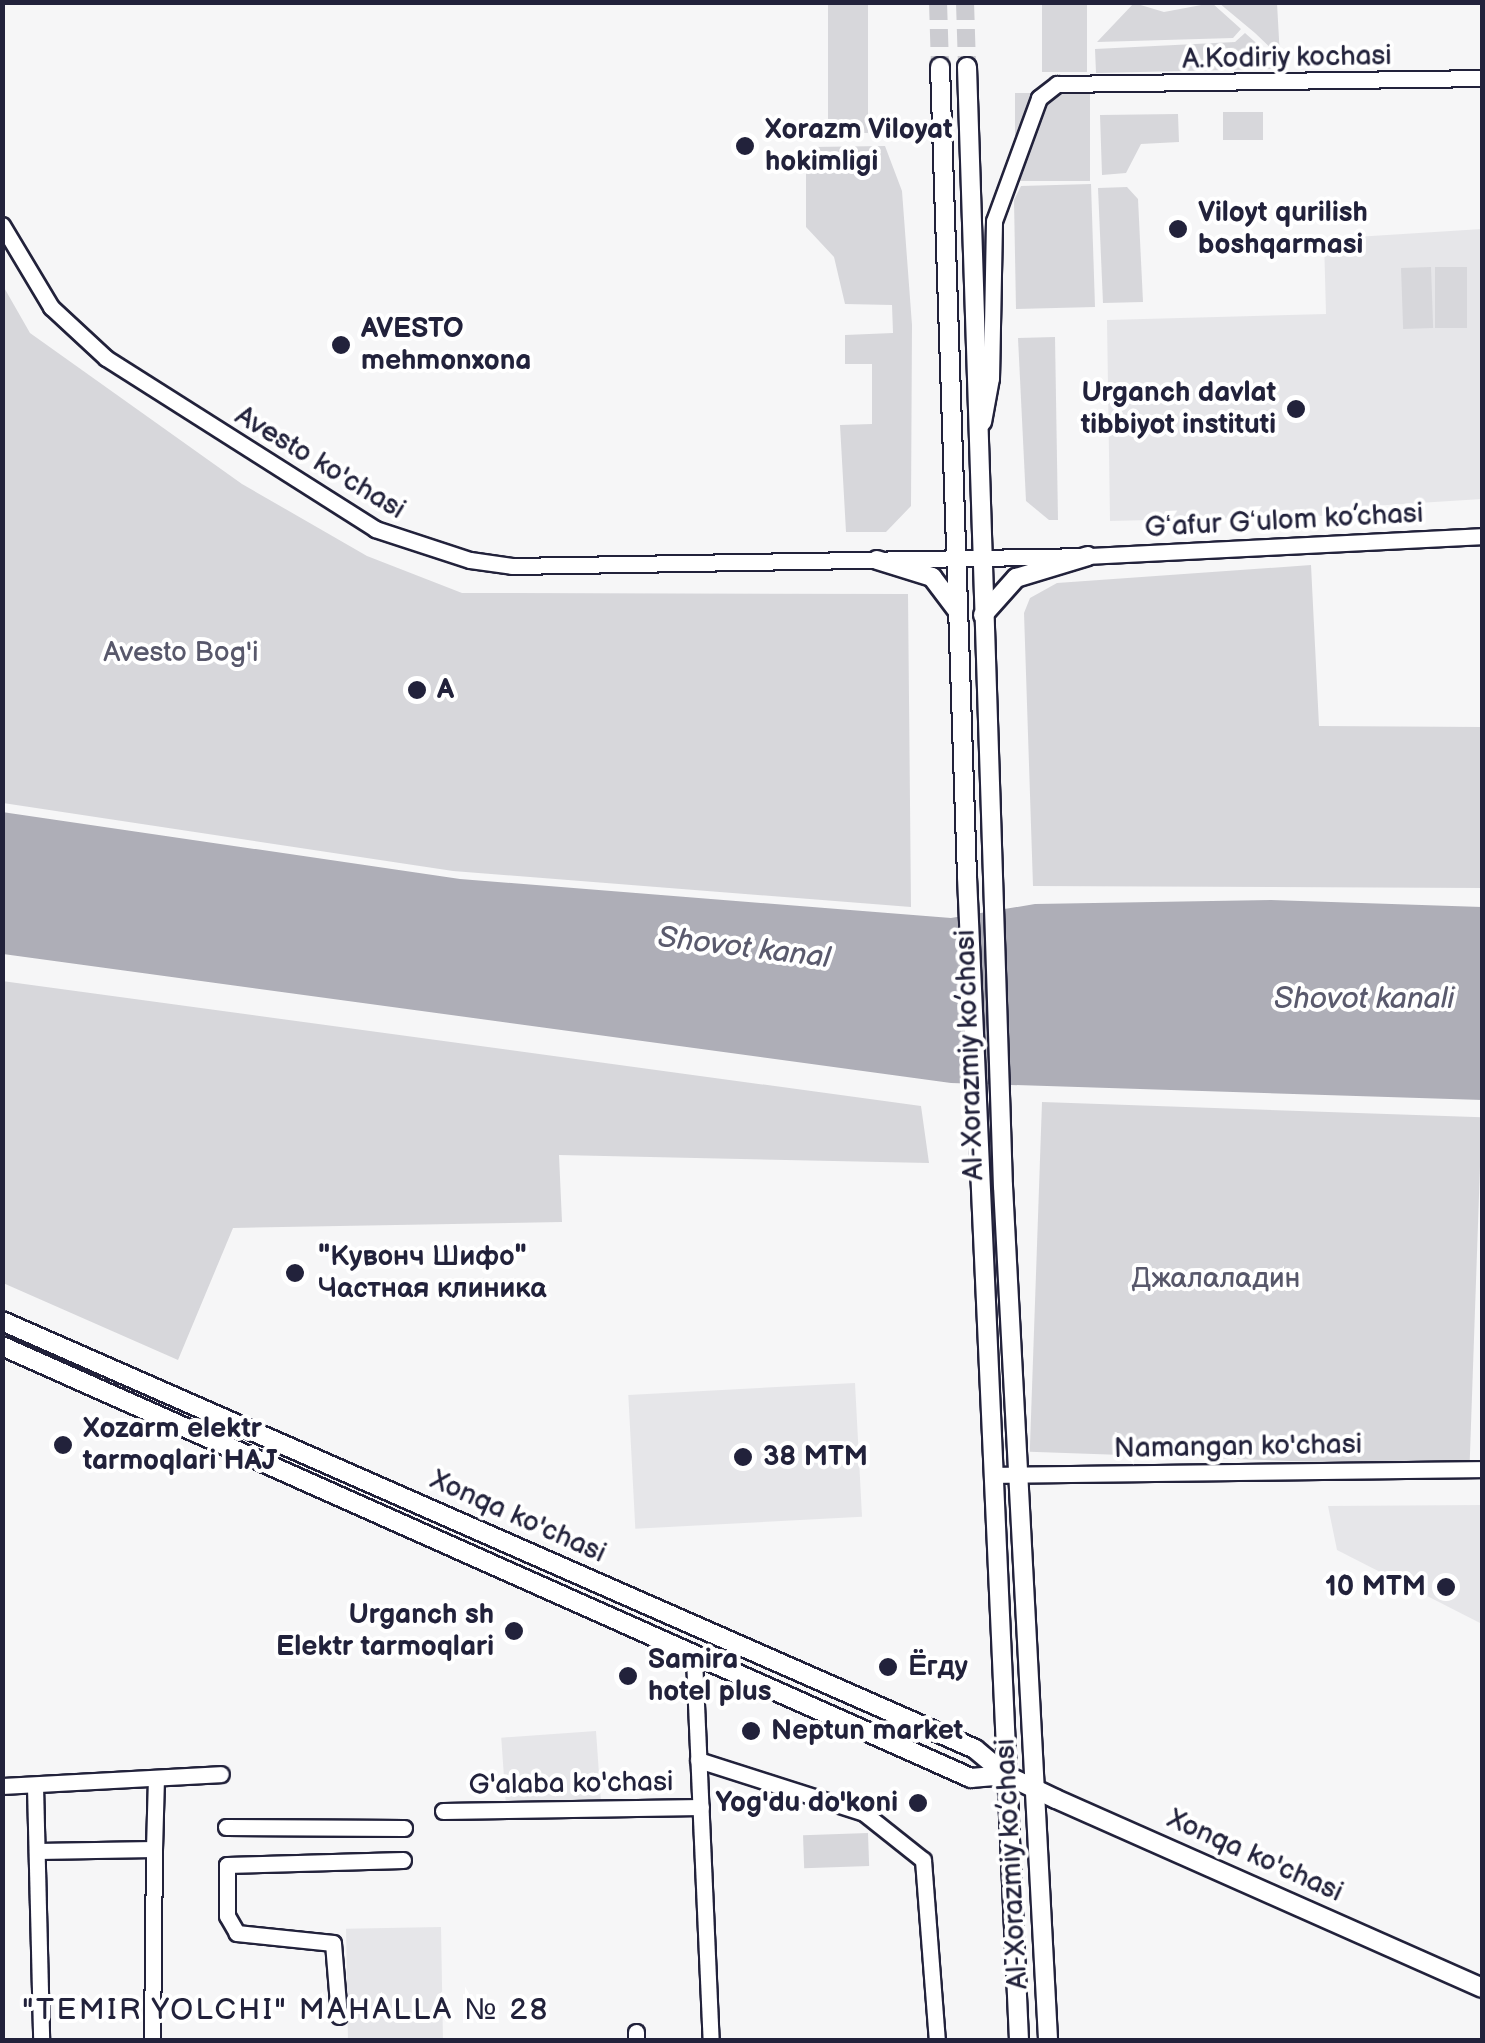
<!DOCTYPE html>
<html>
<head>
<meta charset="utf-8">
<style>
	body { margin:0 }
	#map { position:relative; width:1485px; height:2043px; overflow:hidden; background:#f6f6f7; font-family:"Balsamiq Sans",sans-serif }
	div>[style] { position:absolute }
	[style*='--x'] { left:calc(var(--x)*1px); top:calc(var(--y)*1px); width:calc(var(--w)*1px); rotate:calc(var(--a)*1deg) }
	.built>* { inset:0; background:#e6e6e9; transform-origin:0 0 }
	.green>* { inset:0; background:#d7d7db; transform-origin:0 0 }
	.water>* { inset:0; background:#aeaeb7 }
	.major-tunnel>* { height:18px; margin-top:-9px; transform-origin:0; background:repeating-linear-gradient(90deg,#ccccd1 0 18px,transparent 0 27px) }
	.roads { filter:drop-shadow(2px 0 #22223b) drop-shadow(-2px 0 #22223b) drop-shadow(0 2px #22223b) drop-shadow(0 -2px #22223b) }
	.minor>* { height:15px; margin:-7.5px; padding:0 7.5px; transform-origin:7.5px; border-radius:7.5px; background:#fff }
	.major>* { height:18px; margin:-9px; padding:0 9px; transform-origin:9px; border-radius:9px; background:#fff }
	.dots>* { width:28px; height:28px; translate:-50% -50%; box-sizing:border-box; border:5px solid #fff; border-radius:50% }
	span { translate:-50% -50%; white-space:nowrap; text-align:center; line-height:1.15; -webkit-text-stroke:8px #fff; paint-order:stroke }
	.street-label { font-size:28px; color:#22223b }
	.poi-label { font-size:28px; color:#22223b; font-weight:700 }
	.left { translate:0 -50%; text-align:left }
	.right { translate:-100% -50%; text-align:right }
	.park-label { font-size:28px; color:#58586b }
	.water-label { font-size:30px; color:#5a5a6d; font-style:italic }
	.neighbourhood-label { font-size:30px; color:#22223b; letter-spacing:2.5px }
	.frame { position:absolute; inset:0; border:5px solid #22223b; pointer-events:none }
</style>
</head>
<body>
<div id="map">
	<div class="built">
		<i style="clip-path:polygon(1482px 229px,1482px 499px,1355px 507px,1354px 515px,1110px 521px,1107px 320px,1326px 314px,1324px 239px)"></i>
		<i style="left:855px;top:1383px;width:134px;height:227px;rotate:87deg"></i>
		<i style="clip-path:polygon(1482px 1505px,1482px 1624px,1337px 1550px,1328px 1506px)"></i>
		<i style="left:596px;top:1731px;width:70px;height:95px;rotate:86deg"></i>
		<i style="left:441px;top:1927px;width:113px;height:95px;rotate:89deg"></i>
	</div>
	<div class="green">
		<i style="left:828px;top:3px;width:40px;height:130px"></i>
		<i style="left:1042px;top:3px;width:45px;height:69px"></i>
		<i style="clip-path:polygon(1134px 3px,1164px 12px,1212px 3px,1241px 29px,1233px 38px,1097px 42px)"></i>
		<i style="clip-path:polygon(1219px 3px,1277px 3px,1280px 57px,1255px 33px)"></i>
		<i style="clip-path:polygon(1245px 33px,1280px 64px,1275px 69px,1096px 73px,1095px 49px,1235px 42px)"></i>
		<i style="left:1015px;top:93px;width:75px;height:88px"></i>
		<i style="left:1223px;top:112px;width:40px;height:28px"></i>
		<i style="clip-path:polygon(1178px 114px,1179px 142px,1141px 144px,1126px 173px,1102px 175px,1100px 115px)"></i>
		<i style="clip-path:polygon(885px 146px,902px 191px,912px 325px,911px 506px,886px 532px,846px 532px,840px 425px,872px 424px,872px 364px,845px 364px,845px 335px,893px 333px,892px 305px,845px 304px,834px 257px,806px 227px,806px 173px,812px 173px,812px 147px)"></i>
		<i style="clip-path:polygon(1091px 184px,1095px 307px,1016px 309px,1014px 200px,1021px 186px)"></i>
		<i style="clip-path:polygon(1127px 187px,1138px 199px,1143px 302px,1103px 303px,1098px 188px)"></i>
		<i style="left:1431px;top:267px;width:61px;height:30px;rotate:88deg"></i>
		<i style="left:1435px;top:267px;width:32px;height:61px"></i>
		<i style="clip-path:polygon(2px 284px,30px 333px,242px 484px,367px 556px,462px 593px,908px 594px,911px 907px,453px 871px,3px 803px)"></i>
		<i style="clip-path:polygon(1055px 337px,1058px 520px,1049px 520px,1026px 501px,1018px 338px)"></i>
		<i style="clip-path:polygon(1311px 565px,1319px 726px,1482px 727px,1482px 888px,1033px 886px,1024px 613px,1030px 598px,1057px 583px)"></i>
		<i style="clip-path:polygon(2px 981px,921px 1106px,929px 1163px,559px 1155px,562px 1222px,233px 1228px,178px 1360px,3px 1283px)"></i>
		<i style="left:1042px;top:1102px;width:440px;height:350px;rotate:2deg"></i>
		<i style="left:868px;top:1833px;width:33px;height:65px;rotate:88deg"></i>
	</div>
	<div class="water">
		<i style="clip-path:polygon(2px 812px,460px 879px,951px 918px,1035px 904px,1271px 900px,1482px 907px,1482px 1100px,951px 1083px,3px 954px)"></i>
	</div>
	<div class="major-tunnel">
		<i style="--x:938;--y:2;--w:65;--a:88.2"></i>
		<i style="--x:965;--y:2;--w:65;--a:88.2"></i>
	</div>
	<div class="roads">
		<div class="minor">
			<i style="--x:2;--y:225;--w:96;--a:59.1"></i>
			<i style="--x:51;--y:307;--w:75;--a:42.8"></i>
			<i style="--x:106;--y:358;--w:319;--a:32.4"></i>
			<i style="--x:375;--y:529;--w:100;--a:18.1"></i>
			<i style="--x:470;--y:560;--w:42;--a:8.1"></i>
			<i style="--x:512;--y:566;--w:576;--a:-0.99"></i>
			<i style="--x:1088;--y:556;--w:395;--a:-2.9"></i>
			<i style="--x:983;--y:422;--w:45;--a:-79.7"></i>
			<i style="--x:991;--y:378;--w:157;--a:-88.9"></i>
			<i style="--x:994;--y:221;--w:131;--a:-69.9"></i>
			<i style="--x:1039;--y:98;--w:23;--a:-38"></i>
			<i style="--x:1057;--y:84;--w:425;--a:-0.8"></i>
			<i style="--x:994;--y:1475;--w:488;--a:-0.7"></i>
			<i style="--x:694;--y:1658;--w:382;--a:87.5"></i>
			<i style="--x:698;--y:1760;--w:174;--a:17.7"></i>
			<i style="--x:864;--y:1813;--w:75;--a:38.5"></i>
			<i style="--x:923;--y:1860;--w:181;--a:85.6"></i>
			<i style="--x:2;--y:1786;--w:219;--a:-3.1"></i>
			<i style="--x:35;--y:1786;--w:254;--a:88.6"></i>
			<i style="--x:443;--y:1811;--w:258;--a:-0.9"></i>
			<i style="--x:226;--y:1827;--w:178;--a:0.3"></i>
			<i style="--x:154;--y:1849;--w:70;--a:-88.4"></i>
			<i style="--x:37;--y:1851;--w:117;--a:-1"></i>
			<i style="--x:154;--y:1849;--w:191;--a:90.6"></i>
			<i style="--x:339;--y:2016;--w:73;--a:-94.7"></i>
			<i style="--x:333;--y:1943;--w:97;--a:-174.1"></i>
			<i style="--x:237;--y:1933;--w:20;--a:-120"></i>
			<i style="--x:227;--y:1916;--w:51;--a:-90"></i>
			<i style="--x:227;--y:1865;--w:176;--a:-1.6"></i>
			<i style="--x:636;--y:2032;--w:8;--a:90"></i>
		</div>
		<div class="major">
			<i style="--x:940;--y:67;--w:810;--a:88.09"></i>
			<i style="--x:967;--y:877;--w:1164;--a:87.44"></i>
			<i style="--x:967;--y:67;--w:1120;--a:88.16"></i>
			<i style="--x:1003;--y:1186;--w:855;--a:86.98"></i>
			<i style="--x:877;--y:560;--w:58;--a:17.2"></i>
			<i style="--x:932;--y:577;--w:41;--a:52.9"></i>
			<i style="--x:983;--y:615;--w:50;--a:-48.3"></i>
			<i style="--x:1016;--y:578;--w:75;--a:-17"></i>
			<i style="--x:2;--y:1321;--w:1063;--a:23.74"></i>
			<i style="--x:975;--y:1749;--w:40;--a:40"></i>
			<i style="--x:1006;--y:1775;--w:55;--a:25.6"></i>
			<i style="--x:1056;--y:1799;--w:466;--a:23.9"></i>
			<i style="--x:2;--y:1346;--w:1061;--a:24.03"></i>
			<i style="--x:971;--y:1778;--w:35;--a:-5"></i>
		</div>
	</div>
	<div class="dots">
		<i style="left:745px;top:146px;background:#22223b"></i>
		<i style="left:1178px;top:229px;background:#22223b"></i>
		<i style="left:341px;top:345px;background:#22223b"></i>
		<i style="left:1296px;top:409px;background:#22223b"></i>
		<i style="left:417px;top:690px;background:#22223b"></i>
		<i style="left:295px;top:1273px;background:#22223b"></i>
		<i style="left:63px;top:1445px;background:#22223b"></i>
		<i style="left:743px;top:1457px;background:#22223b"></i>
		<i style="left:1446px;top:1587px;background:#22223b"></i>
		<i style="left:514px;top:1631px;background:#22223b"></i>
		<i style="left:888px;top:1667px;background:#22223b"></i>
		<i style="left:628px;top:1676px;background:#22223b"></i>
		<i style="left:751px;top:1731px;background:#22223b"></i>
		<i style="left:918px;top:1803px;background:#22223b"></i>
	</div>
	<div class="street-label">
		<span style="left:1287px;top:58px;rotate:-1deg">A.Kodiriy kochasi</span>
		<span style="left:320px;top:463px;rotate:31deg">Avesto ko'chasi</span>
		<span style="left:1284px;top:521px;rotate:-3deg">Gʻafur Gʻulom ko’chasi</span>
		<span style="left:970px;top:1055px;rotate:-92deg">Al-Xorazmiy ko’chasi</span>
		<span style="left:1238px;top:1447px;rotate:-1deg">Namangan ko'chasi</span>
		<span style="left:518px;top:1517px;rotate:24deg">Xonqa ko'chasi</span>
		<span style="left:571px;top:1784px;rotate:-1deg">G'alaba ko'chasi</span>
		<span style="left:1255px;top:1856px;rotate:24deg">Xonqa ko'chasi</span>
		<span style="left:1012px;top:1864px;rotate:-93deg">Al-Xorazmiy ko’chasi</span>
	</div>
	<div class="poi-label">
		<span class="left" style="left:765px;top:146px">Xorazm Viloyat<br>hokimligi</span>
		<span class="left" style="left:1198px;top:229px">Viloyt qurilish<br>boshqarmasi</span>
		<span class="left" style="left:361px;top:345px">AVESTO<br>mehmonxona</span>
		<span class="right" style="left:1276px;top:409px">Urganch davlat<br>tibbiyot instituti</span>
		<span class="left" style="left:437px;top:690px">A</span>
		<span class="left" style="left:318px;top:1273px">"Кувонч Шифо"<br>Частная клиника</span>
		<span class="left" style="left:83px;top:1445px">Xozarm elektr<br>tarmoqlari HAJ</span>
		<span class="left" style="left:763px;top:1457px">38 MTM</span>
		<span class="right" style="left:1426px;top:1587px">10 MTM</span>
		<span class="right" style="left:494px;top:1631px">Urganch sh<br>Elektr tarmoqlari</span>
		<span class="left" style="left:648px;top:1676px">Samira<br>hotel plus</span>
		<span class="left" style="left:908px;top:1667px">Ёгду</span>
		<span class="left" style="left:771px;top:1731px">Neptun market</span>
		<span class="right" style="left:898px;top:1803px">Yog'du do'koni</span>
	</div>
	<div class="park-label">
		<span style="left:181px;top:653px">Avesto Bog'i</span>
		<span style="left:1216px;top:1279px">Джалаладин</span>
	</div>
	<div class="water-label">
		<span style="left:744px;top:948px;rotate:7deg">Shovot kanal</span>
		<span style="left:1364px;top:999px">Shovot kanali</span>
	</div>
	<div class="neighbourhood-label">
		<span style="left:286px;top:2010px">"TEMIR YOLCHI" MAHALLA № 28</span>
	</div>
	<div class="frame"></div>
</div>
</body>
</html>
